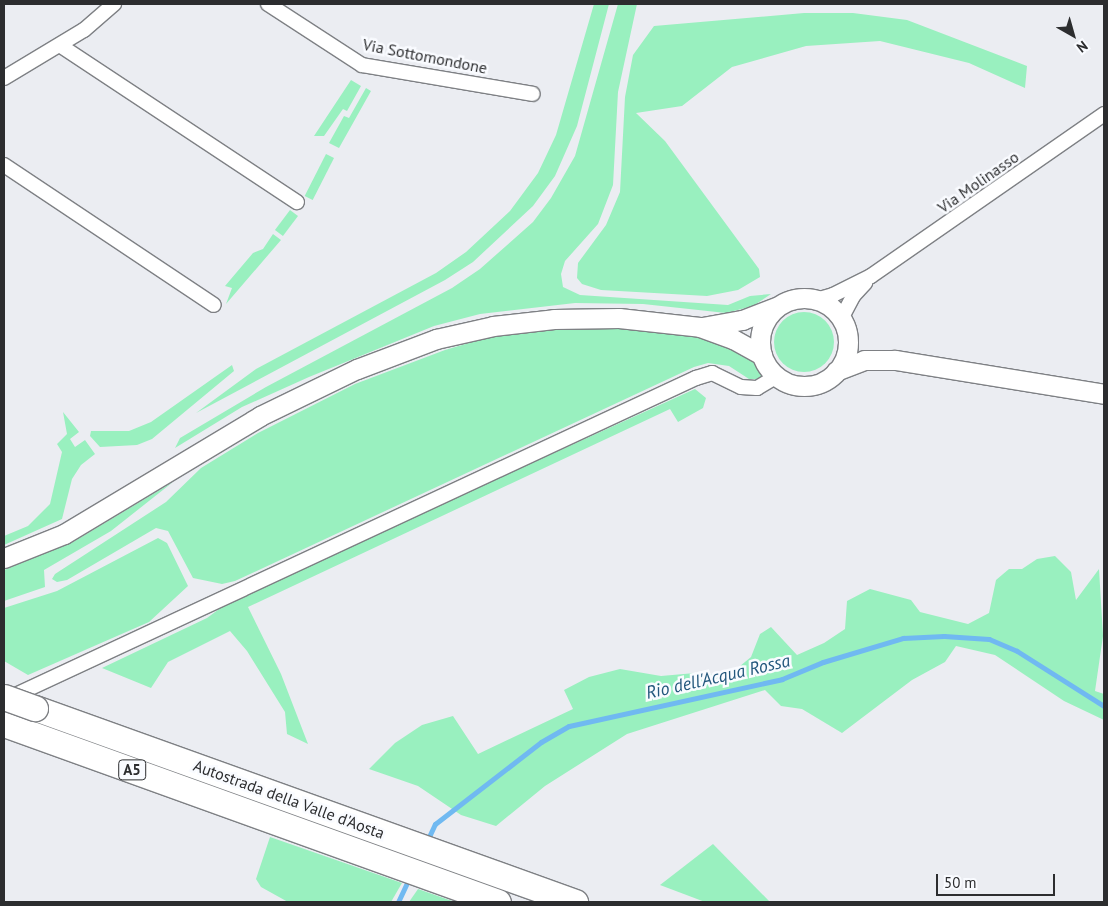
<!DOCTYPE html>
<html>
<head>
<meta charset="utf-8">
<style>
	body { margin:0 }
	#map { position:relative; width:1108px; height:906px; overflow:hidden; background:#ebedf2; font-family:"PT Sans",sans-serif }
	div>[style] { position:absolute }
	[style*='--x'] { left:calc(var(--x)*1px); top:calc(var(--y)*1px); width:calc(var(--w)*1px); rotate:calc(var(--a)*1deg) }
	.green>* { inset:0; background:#99f0bf; transform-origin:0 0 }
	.round { border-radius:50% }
	.stream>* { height:5px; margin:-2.5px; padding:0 2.5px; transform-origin:2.5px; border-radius:2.5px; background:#70b9f1 }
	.roads { filter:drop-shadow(1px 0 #7e8084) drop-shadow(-1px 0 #7e8084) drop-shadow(0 1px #7e8084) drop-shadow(0 -1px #7e8084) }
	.minor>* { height:14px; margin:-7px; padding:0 7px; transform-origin:7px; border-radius:7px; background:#fff }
	.secondary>* { height:19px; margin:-9.5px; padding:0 9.5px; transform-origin:9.5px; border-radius:9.5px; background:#fff }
	.secondary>.ring { margin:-9.5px; padding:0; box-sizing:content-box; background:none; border:19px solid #fff; border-radius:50% }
	.motorway>* { height:25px; margin:-12.5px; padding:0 12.5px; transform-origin:12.5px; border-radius:12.5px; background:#fff }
	.bridges { filter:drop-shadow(1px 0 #7e8084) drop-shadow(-1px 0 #7e8084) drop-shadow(0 1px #7e8084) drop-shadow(0 -1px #7e8084) }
	.motorway-bridge>* { height:25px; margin:-12.5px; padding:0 12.5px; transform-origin:12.5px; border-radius:12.5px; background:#fff }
	span { translate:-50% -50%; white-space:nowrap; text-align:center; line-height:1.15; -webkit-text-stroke:5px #f9fbff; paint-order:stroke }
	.shield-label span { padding:1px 4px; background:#f9fbff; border:1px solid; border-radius:4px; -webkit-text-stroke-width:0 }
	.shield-label { font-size:15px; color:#2c2d2f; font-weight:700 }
	.street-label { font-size:16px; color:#2c2d2f }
	.water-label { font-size:18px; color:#23577d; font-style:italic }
	.frame { position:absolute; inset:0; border:5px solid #2c2d2f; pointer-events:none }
	.north { position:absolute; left:1048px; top:10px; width:50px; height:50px; -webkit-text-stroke:4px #f9fbff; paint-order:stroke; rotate:142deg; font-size:14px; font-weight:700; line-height:20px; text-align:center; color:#2c2d2f }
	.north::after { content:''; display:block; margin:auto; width:18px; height:22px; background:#2c2d2f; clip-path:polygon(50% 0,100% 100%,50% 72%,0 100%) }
	.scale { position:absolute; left:936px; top:874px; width:119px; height:22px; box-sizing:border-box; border:2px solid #2c2d2f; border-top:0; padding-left:6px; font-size:15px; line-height:18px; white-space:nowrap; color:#2c2d2f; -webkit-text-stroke:4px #f9fbff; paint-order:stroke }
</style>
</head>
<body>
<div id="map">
	<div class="green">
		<i style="clip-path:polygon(594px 4px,609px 4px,577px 126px,555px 176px,533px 206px,473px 262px,445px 280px,196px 413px,256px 369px,436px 273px,466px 252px,510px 211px,538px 173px,556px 135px)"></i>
		<i style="clip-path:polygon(618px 4px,637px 4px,618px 92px,613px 185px,598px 224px,565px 261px,561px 274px,563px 287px,580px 295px,728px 305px,750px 296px,771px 294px,753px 306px,726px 313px,643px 304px,575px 303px,480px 314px,434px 326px,309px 377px,242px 407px,175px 448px,180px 438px,266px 387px,452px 288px,480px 269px,533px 222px,551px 198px,575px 156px)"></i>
		<i style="clip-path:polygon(804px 13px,853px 13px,907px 20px,1027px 66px,1025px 88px,969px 63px,880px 41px,806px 46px,732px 67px,682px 106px,636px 113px,665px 141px,759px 269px,760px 277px,738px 290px,707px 296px,601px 290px,582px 284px,577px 278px,578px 263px,606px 225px,620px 192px,625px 97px,633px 55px,654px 26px)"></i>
		<i style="clip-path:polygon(351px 80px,361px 86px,347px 111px,343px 109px,324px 136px,314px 136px)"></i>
		<i style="clip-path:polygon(366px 88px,371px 91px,339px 148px,329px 143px,344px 116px,349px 118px)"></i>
		<i style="left:326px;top:154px;width:9px;height:47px;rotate:27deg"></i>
		<i style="left:290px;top:210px;width:10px;height:25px;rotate:37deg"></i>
		<i style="clip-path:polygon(273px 234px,281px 240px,226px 304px,232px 288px,225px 286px,253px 253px,263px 249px)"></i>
		<i class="round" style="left:774px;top:312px;width:60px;height:60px"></i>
		<i style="clip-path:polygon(581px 326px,651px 328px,714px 336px,750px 356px,764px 374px,758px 379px,749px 379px,729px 366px,708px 363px,694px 367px,235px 581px,222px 584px,193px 578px,168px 531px,156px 528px,67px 580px,57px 582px,52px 579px,55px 574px,166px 502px,201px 468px,258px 433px,355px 384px,445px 350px,493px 336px,534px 329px)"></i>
		<i style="clip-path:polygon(232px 365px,234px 371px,152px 439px,137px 445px,100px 447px,90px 436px,91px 431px,129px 431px,151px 422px)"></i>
		<i style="clip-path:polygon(695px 389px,706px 398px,703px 408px,678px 422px,670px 409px,248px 607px,281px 674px,308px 744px,287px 734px,285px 712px,247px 651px,230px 631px,168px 662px,151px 688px,102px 668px,207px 618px,234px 598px)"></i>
		<i style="clip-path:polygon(63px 412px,79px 432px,70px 439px,75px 447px,85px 440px,95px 454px,81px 465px,72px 479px,62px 519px,4px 545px,4px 536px,28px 526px,50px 504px,62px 452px,57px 444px,67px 434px)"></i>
		<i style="clip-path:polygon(173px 482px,111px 531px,44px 570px,45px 587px,4px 601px,4px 570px,73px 542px)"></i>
		<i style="clip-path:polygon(158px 538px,167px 543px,188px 586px,149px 622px,28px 675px,4px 661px,4px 608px,57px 591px)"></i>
		<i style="clip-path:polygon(1055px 556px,1071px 572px,1076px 600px,1099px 569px,1103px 636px,1095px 691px,1104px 694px,1104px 720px,1064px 701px,995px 655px,956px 646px,945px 662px,912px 680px,842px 733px,802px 709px,781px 706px,765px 690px,627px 734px,545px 786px,496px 826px,461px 815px,418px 786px,369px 769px,395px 743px,422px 725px,453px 716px,478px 754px,573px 709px,564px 690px,589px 677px,620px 669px,661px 676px,695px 673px,728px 676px,751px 657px,760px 634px,771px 627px,797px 655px,824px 643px,845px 629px,847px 601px,870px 589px,911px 600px,920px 612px,968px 624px,989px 613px,996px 580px,1009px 569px,1022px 569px,1037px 559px)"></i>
		<i style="clip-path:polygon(270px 837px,402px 883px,391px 902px,288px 902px,261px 887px,256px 879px)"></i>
		<i style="clip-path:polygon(713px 844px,770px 902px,705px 902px,660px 885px)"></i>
		<i style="clip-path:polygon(418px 889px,455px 902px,409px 902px)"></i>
	</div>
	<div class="stream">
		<i style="--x:427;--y:841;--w:19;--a:-65"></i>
		<i style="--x:435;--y:824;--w:134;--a:-37.7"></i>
		<i style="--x:541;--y:742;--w:32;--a:-30"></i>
		<i style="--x:569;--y:726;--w:218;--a:-12.4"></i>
		<i style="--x:782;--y:679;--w:44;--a:-22.5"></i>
		<i style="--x:823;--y:662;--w:84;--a:-16.7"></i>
		<i style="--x:903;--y:638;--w:41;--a:-2.8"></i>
		<i style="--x:944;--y:636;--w:45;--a:3.8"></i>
		<i style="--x:989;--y:639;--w:30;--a:23"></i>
		<i style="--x:1017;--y:651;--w:103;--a:32.3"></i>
		<i style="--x:398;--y:902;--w:29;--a:-65"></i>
	</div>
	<div class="roads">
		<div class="minor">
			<i style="--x:268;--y:4;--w:112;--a:33"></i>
			<i style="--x:362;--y:65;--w:173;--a:9.6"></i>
			<i style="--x:61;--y:46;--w:283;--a:33.5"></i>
			<i style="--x:4;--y:78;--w:93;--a:-31"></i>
			<i style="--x:84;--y:30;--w:40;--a:-41"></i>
			<i style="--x:4;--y:165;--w:252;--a:33.7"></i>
			<i style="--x:816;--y:300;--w:18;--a:-16"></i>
			<i style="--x:833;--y:295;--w:42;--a:-26.6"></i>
			<i style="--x:871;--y:276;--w:284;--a:-34.8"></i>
			<i style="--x:841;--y:319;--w:26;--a:-62"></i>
			<i style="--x:853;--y:296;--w:18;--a:-47"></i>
			<i style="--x:9;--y:698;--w:758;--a:-24.98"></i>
			<i style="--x:696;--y:378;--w:17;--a:-17"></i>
			<i style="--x:712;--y:373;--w:32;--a:26"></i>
			<i style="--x:741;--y:387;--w:16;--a:4"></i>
			<i style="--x:757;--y:388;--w:23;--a:-31"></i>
		</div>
		<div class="secondary">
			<i class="ring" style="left:760px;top:298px;width:69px;height:69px"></i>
			<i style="--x:702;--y:327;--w:41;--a:-9.9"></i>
			<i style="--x:742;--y:320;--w:36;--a:-21"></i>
			<i style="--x:836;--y:371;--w:30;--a:-21"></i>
			<i style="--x:864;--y:360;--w:31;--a:0"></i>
			<i style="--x:895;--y:360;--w:212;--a:9.2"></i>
			<i style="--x:4;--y:558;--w:65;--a:-21.8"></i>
			<i style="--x:64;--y:534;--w:229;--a:-31"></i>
			<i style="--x:260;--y:416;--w:108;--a:-25.9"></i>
			<i style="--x:357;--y:369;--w:85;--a:-20.8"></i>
			<i style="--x:436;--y:339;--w:58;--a:-12.8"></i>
			<i style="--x:493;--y:326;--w:61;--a:-6.5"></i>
			<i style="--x:554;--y:319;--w:65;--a:-0.9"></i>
			<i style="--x:619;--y:318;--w:81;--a:6.3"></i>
			<i style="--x:700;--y:327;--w:35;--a:20"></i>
			<i style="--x:733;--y:339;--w:33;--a:29"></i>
		</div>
		<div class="motorway">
			<i style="--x:35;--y:708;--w:574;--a:19.76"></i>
			<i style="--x:4;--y:724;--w:525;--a:19.82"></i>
		</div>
	</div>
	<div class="bridges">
		<div class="motorway-bridge">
			<i style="--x:4;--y:697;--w:33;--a:20"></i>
		</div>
	</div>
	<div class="shield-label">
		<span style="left:132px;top:770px">A5</span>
	</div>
	<div class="street-label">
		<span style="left:425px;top:56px;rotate:11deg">Via Sottomondone</span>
		<span style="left:978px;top:182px;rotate:-35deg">Via Molinasso</span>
		<span style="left:289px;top:799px;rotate:20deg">Autostrada della Valle d'Aosta</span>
	</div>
	<div class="water-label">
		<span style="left:718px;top:677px;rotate:-13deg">Rio dell'Acqua Rossa</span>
	</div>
	<div class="frame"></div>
	<div class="north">N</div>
	<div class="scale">50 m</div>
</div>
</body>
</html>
